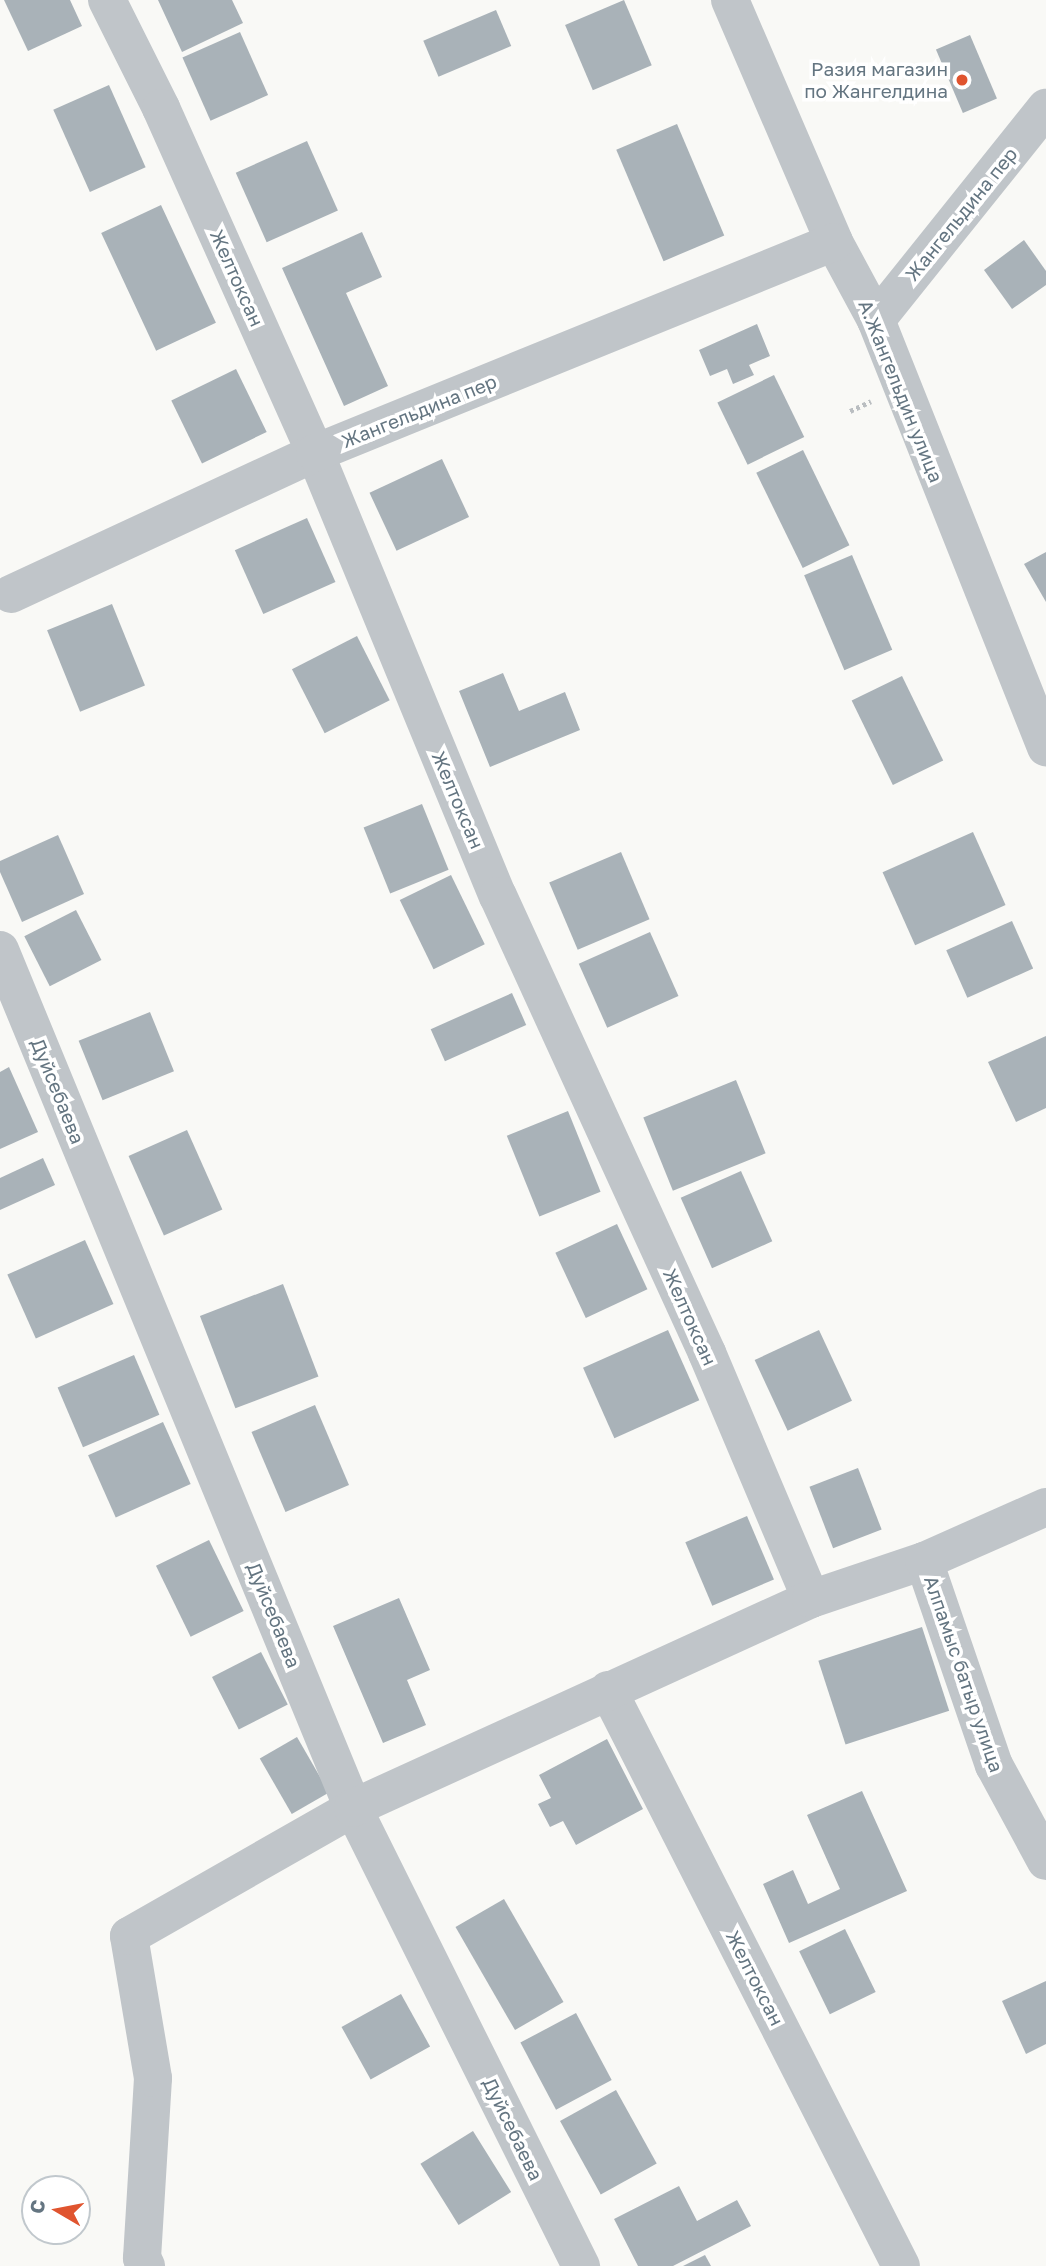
<!DOCTYPE html>
<html>
<head>
<meta charset="utf-8">
<style>
	body { margin:0 }
	#map { position:relative; width:1046px; height:2266px; overflow:hidden; background:#f9f9f6; font-family:"Golos Text",sans-serif }
	div>[style] { position:absolute }
	[style*='--x'] { left:calc(var(--x)*1px); top:calc(var(--y)*1px); width:calc(var(--w)*1px); rotate:calc(var(--a)*1deg) }
	.building>* { inset:0; background:#a9b2b8; transform-origin:0 0 }
	.path>* { height:4.5px; margin-top:-2.25px; transform-origin:0; background:repeating-linear-gradient(90deg,#babec1 0 3.5px,transparent 0 7px) }
	.minor>* { height:38px; margin:-19px; padding:0 19px; transform-origin:19px; border-radius:19px; background:#c0c5c9 }
	.dots>* { width:19px; height:19px; translate:-50% -50%; box-sizing:border-box; border:4px solid #fff; border-radius:50% }
	span { translate:-50% -50%; white-space:nowrap; text-align:center; line-height:1.15; -webkit-text-stroke:7px #fff; paint-order:stroke }
	.poi-label { font-size:19px; color:#647581 }
	.right { translate:-100% -50%; text-align:right }
	.street-label { font-size:19px; color:#647581 }
	.north { position:absolute; left:21px; top:2175px; width:70px; height:70px; box-sizing:border-box; background:#fff; border:2px solid #c1c8cd; border-radius:50%; rotate:280deg; font-size:19px; font-weight:700; line-height:28px; text-align:center; color:#647581 }
	.north::after { content:''; display:block; margin:auto; width:24px; height:32px; background:#e0542f; clip-path:polygon(50% 0,100% 100%,50% 72%,0 100%) }
</style>
</head>
<body>
<div id="map">
	<div class="building">
		<i style="clip-path:polygon(4px 0,70px 0,82px 26px,28px 51px)"></i>
		<i style="clip-path:polygon(158px 0,232px 0,243px 23px,182px 52px)"></i>
		<i style="left:624px;top:0;width:71px;height:64px;rotate:67deg"></i>
		<i style="left:496px;top:10px;width:39px;height:79px;rotate:67deg"></i>
		<i style="left:240px;top:32px;width:69px;height:63px;rotate:66deg"></i>
		<i style="left:970px;top:35px;width:69px;height:37px;rotate:67deg"></i>
		<i style="left:109px;top:85px;width:90px;height:61px;rotate:66deg"></i>
		<i style="left:677px;top:124px;width:121px;height:66px;rotate:67deg"></i>
		<i style="left:307px;top:141px;width:76px;height:78px;rotate:66deg"></i>
		<i style="left:161px;top:205px;width:130px;height:66px;rotate:65deg"></i>
		<i style="clip-path:polygon(362px 232px,382px 277px,346px 293px,388px 386px,344px 406px,282px 268px)"></i>
		<i style="clip-path:polygon(1024px 240px,1046px 271px,1046px 285px,1012px 309px,984px 270px)"></i>
		<i style="clip-path:polygon(757px 324px,770px 356px,749px 365px,754px 375px,733px 384px,727px 369px,710px 376px,699px 350px)"></i>
		<i style="left:236px;top:369px;width:70px;height:72px;rotate:64deg"></i>
		<i style="left:774px;top:375px;width:69px;height:63px;rotate:64deg"></i>
		<i style="left:803px;top:450px;width:106px;height:52px;rotate:64deg"></i>
		<i style="left:442px;top:459px;width:64px;height:80px;rotate:65deg"></i>
		<i style="left:307px;top:518px;width:70px;height:79px;rotate:66deg"></i>
		<i style="clip-path:polygon(1046px 552px,1046px 602px,1024px 564px)"></i>
		<i style="left:852px;top:555px;width:103px;height:52px;rotate:67deg"></i>
		<i style="left:112px;top:604px;width:88px;height:70px;rotate:68deg"></i>
		<i style="left:357px;top:636px;width:72px;height:73px;rotate:63deg"></i>
		<i style="clip-path:polygon(503px 673px,519px 711px,565px 692px,580px 730px,490px 767px,459px 691px)"></i>
		<i style="left:902px;top:676px;width:94px;height:56px;rotate:64deg"></i>
		<i style="left:422px;top:804px;width:71px;height:63px;rotate:68deg"></i>
		<i style="left:973px;top:832px;width:80px;height:99px;rotate:66deg"></i>
		<i style="clip-path:polygon(58px 835px,84px 894px,22px 922px,0 872px,0 861px)"></i>
		<i style="left:621px;top:852px;width:73px;height:78px;rotate:67deg"></i>
		<i style="left:451px;top:875px;width:77px;height:57px;rotate:64deg"></i>
		<i style="left:76px;top:910px;width:56px;height:58px;rotate:63deg"></i>
		<i style="left:1012px;top:921px;width:52px;height:72px;rotate:66deg"></i>
		<i style="left:650px;top:932px;width:70px;height:78px;rotate:66deg"></i>
		<i style="left:512px;top:993px;width:35px;height:89px;rotate:66deg"></i>
		<i style="left:150px;top:1012px;width:64px;height:77px;rotate:68deg"></i>
		<i style="clip-path:polygon(1046px 1036px,1046px 1108px,1016px 1122px,988px 1062px)"></i>
		<i style="clip-path:polygon(9px 1067px,38px 1132px,0 1149px,0 1072px)"></i>
		<i style="left:736px;top:1080px;width:79px;height:100px;rotate:68deg"></i>
		<i style="left:568px;top:1111px;width:87px;height:66px;rotate:68deg"></i>
		<i style="left:187px;top:1130px;width:87px;height:64px;rotate:66deg"></i>
		<i style="clip-path:polygon(43px 1158px,55px 1185px,0 1210px,0 1178px)"></i>
		<i style="left:741px;top:1171px;width:77px;height:66px;rotate:66deg"></i>
		<i style="left:617px;top:1224px;width:72px;height:68px;rotate:65deg"></i>
		<i style="left:85px;top:1240px;width:70px;height:85px;rotate:66deg"></i>
		<i style="left:283px;top:1284px;width:99px;height:89px;rotate:69deg"></i>
		<i style="left:668px;top:1330px;width:77px;height:93px;rotate:66deg"></i>
		<i style="left:819px;top:1330px;width:78px;height:71px;rotate:65deg"></i>
		<i style="left:134px;top:1355px;width:65px;height:83px;rotate:67deg"></i>
		<i style="left:315px;top:1405px;width:87px;height:69px;rotate:67deg"></i>
		<i style="left:163px;top:1422px;width:68px;height:82px;rotate:66deg"></i>
		<i style="left:858px;top:1468px;width:66px;height:52px;rotate:69deg"></i>
		<i style="left:747px;top:1516px;width:69px;height:67px;rotate:67deg"></i>
		<i style="left:209px;top:1540px;width:79px;height:59px;rotate:64deg"></i>
		<i style="clip-path:polygon(399px 1598px,430px 1670px,407px 1680px,426px 1725px,383px 1743px,333px 1626px)"></i>
		<i style="left:922px;top:1627px;width:88px;height:109px;rotate:72deg"></i>
		<i style="left:261px;top:1652px;width:59px;height:55px;rotate:63deg"></i>
		<i style="left:297px;top:1737px;width:64px;height:43px;rotate:60deg"></i>
		<i style="clip-path:polygon(607px 1739px,643px 1809px,576px 1845px,563px 1821px,550px 1827px,538px 1804px,551px 1798px,539px 1775px)"></i>
		<i style="clip-path:polygon(862px 1791px,907px 1891px,789px 1943px,763px 1884px,793px 1870px,808px 1904px,840px 1889px,807px 1815px)"></i>
		<i style="left:504px;top:1899px;width:119px;height:56px;rotate:60deg"></i>
		<i style="left:845px;top:1929px;width:70px;height:51px;rotate:64deg"></i>
		<i style="clip-path:polygon(1046px 1981px,1046px 2044px,1026px 2054px,1002px 2001px)"></i>
		<i style="left:401px;top:1994px;width:60px;height:68px;rotate:61deg"></i>
		<i style="left:576px;top:2013px;width:76px;height:63px;rotate:62deg"></i>
		<i style="left:616px;top:2090px;width:84px;height:64px;rotate:61deg"></i>
		<i style="left:473px;top:2131px;width:72px;height:62px;rotate:58deg"></i>
		<i style="clip-path:polygon(679px 2186px,697px 2221px,737px 2200px,751px 2226px,673px 2266px,638px 2266px,614px 2219px)"></i>
		<i style="clip-path:polygon(705px 2255px,711px 2266px,683px 2266px)"></i>
	</div>
	<div class="path">
		<i style="--x:850;--y:411;--w:23;--a:-25"></i>
	</div>
	<div class="minor">
		<i style="--x:107;--y:0;--w:121;--a:63.4"></i>
		<i style="--x:161;--y:108;--w:378;--a:65.9"></i>
		<i style="--x:315;--y:453;--w:479;--a:67.6"></i>
		<i style="--x:498;--y:896;--w:503;--a:65.42"></i>
		<i style="--x:707;--y:1353;--w:267;--a:67.1"></i>
		<i style="--x:730;--y:0;--w:263;--a:66.7"></i>
		<i style="--x:834;--y:242;--w:89;--a:61.7"></i>
		<i style="--x:876;--y:320;--w:460;--a:68.3"></i>
		<i style="--x:876;--y:320;--w:272;--a:-51.3"></i>
		<i style="--x:11;--y:594;--w:335;--a:-24.9"></i>
		<i style="--x:315;--y:453;--w:560;--a:-22.12"></i>
		<i style="--x:0;--y:950;--w:928;--a:67.64"></i>
		<i style="--x:353;--y:1808;--w:512;--a:63.54"></i>
		<i style="--x:924;--y:1561;--w:216;--a:71.1"></i>
		<i style="--x:994;--y:1765;--w:109;--a:61.6"></i>
		<i style="--x:608;--y:1690;--w:646;--a:63.04"></i>
		<i style="--x:146;--y:2266;--w:9;--a:-117"></i>
		<i style="--x:142;--y:2258;--w:180;--a:-86.5"></i>
		<i style="--x:153;--y:2078;--w:144;--a:-99.6"></i>
		<i style="--x:129;--y:1936;--w:258;--a:-29.7"></i>
		<i style="--x:353;--y:1808;--w:503;--a:-24.53"></i>
		<i style="--x:811;--y:1599;--w:119;--a:-18.6"></i>
		<i style="--x:924;--y:1561;--w:133;--a:-23.9"></i>
	</div>
	<div class="dots">
		<i style="left:962px;top:80px;background:#e0542f"></i>
	</div>
	<div class="poi-label">
		<span class="right" style="left:948px;top:80px">Разия магазин<br>по Жангелдина</span>
	</div>
	<div class="street-label">
		<span style="left:961px;top:214px;rotate:-51deg">Жангельдина пер</span>
		<span style="left:237px;top:278px;rotate:66deg">Желтоксан</span>
		<span style="left:901px;top:391px;rotate:68deg">А.Жангельдин улица</span>
		<span style="left:419px;top:411px;rotate:-22deg">Жангельдина пер</span>
		<span style="left:458px;top:800px;rotate:67deg">Желтоксан</span>
		<span style="left:58px;top:1091px;rotate:68deg">Дуйсебаева</span>
		<span style="left:690px;top:1317px;rotate:66deg">Желтоксан</span>
		<span style="left:274px;top:1615px;rotate:68deg">Дуйсебаева</span>
		<span style="left:964px;top:1674px;rotate:71deg">Алпамыс батыр улица</span>
		<span style="left:755px;top:1978px;rotate:63deg">Желтоксан</span>
		<span style="left:513px;top:2129px;rotate:64deg">Дуйсебаева</span>
	</div>
	<div class="north">С</div>
</div>
</body>
</html>
